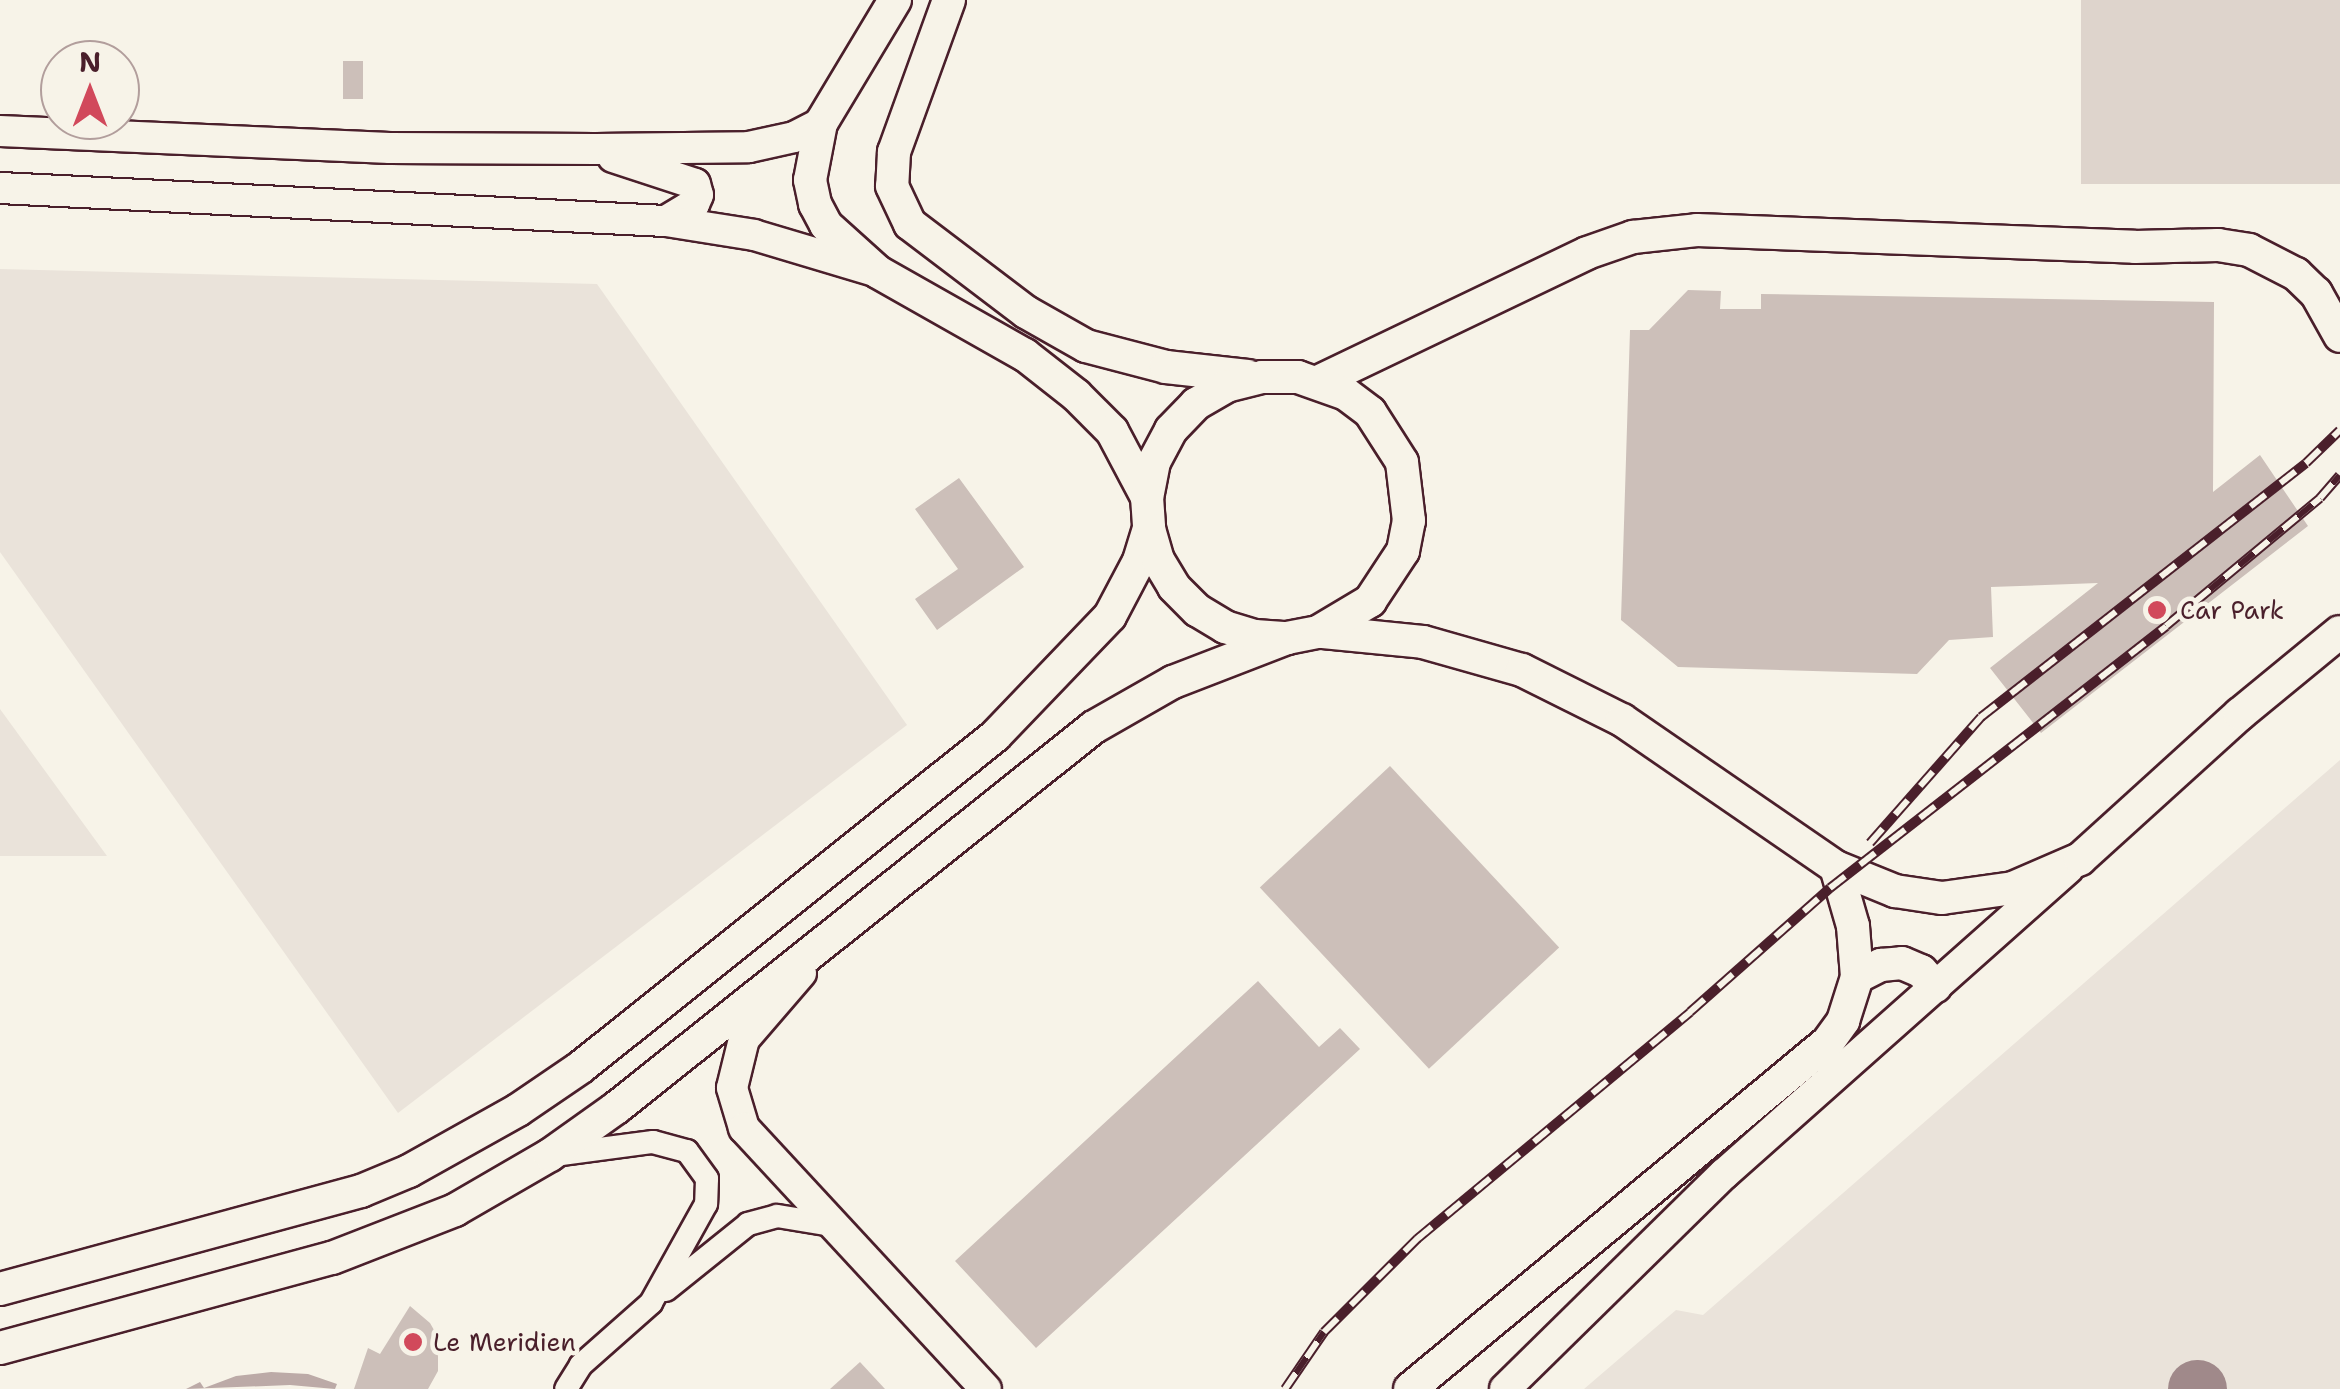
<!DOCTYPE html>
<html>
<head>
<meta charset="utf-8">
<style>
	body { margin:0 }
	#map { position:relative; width:2340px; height:1389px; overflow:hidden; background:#f7f3e8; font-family:"Shantell Sans",sans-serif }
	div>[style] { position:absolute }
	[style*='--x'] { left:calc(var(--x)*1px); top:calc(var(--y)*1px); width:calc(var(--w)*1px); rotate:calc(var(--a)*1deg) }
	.built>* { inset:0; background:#eae3da }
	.green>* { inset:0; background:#ded4cc; transform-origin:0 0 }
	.water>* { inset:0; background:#bcaaa7 }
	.taxiway>* { height:58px; margin:-29px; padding:0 29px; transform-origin:29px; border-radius:29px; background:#a0898a }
	.building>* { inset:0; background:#ccbfb9; transform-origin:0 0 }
	.roads { filter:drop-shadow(2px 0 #4a1f2b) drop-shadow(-2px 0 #4a1f2b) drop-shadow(0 2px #4a1f2b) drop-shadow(0 -2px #4a1f2b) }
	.minor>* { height:22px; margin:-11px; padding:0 11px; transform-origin:11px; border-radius:11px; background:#f7f3e8 }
	.tertiary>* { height:30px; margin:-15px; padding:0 15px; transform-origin:15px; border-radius:15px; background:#f7f3e8 }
	.secondary>* { height:32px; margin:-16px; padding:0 16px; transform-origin:16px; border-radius:16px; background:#f7f3e8 }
	.rail>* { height:10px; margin-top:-5px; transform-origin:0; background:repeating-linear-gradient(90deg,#f7f3e8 0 19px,#4a1f2b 0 38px); box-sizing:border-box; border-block:2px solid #4a1f2b }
	.dots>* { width:28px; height:28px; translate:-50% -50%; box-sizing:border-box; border:5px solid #f7f3e8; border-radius:50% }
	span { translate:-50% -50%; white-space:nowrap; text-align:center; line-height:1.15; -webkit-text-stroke:9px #f7f3e8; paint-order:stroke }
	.poi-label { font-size:25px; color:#4a1f2b }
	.left { translate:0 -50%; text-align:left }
	.north { position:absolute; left:40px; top:40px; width:100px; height:100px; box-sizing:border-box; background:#f7f3e8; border:2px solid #b29e9c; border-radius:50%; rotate:0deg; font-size:28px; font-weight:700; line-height:40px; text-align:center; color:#4a1f2b }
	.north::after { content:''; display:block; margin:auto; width:35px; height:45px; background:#d1495b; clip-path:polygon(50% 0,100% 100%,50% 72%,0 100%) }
</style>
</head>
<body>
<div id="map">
	<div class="built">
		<i style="clip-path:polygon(0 269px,597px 284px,907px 725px,398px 1113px,0 552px)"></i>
		<i style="clip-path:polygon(0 709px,107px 856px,0 856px)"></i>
		<i style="clip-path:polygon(2340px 760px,2340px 1389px,1584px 1389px,1676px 1310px,1703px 1315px)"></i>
	</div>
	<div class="green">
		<i style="left:2081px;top:0;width:259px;height:184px"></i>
	</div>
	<div class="water">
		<i style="clip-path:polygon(271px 1372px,308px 1374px,337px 1384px,335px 1389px,290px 1385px,186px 1389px,200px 1382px,204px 1388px,236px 1376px)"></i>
	</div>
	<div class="taxiway">
		<i style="--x:2197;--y:1389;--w:1;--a:0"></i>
	</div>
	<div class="building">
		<i style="left:343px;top:61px;width:20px;height:38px"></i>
		<i style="clip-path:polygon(1688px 290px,1721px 291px,1720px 309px,1761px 309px,1761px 294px,2214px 302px,2213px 492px,2260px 455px,2308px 526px,2041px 733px,1990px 668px,2098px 583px,1991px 587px,1993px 637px,1949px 640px,1917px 674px,1678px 667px,1621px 620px,1630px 330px,1649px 330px)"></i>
		<i style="clip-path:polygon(959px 478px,1024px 567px,937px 630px,915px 599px,958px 569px,915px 509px)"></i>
		<i style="left:1390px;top:766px;width:248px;height:178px;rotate:47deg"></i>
		<i style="clip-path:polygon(1258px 981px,1319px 1047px,1340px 1028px,1360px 1049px,1036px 1348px,955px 1261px)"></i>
		<i style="clip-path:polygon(410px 1306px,430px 1323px,438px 1337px,438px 1371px,428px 1389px,354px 1389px,368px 1348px,380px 1354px)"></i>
		<i style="clip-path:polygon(860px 1362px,885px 1389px,830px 1389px)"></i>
	</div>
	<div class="roads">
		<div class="minor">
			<i style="--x:554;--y:1155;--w:100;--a:-7.5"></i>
			<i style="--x:653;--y:1142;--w:35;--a:15"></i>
			<i style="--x:687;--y:1151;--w:34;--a:54"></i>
			<i style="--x:707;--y:1179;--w:25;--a:92"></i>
			<i style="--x:706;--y:1204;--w:113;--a:119.1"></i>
			<i style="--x:651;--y:1303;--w:94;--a:138.5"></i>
			<i style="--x:581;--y:1365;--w:28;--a:122"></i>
			<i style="--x:666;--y:1290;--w:105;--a:-38.8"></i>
			<i style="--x:748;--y:1224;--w:30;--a:-15"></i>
			<i style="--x:777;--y:1216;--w:56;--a:9.3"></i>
		</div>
		<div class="tertiary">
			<i style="--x:0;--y:131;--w:390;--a:2.5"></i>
			<i style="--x:390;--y:148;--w:206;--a:0.3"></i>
			<i style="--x:596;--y:149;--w:153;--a:-0.7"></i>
			<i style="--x:749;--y:147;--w:46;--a:-12.5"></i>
			<i style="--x:794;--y:137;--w:30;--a:-27"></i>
			<i style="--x:613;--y:157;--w:86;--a:18.2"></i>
			<i style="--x:695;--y:184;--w:11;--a:75"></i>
			<i style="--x:698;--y:195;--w:10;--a:114"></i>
			<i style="--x:694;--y:204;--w:33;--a:149"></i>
			<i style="--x:0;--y:188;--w:667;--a:2.84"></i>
			<i style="--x:666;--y:221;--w:89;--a:9"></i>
			<i style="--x:754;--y:235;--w:129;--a:16.6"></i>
			<i style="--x:801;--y:973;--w:87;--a:130.8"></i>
			<i style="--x:744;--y:1039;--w:50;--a:103.8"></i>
			<i style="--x:732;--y:1088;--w:42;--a:73.3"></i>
			<i style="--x:744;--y:1128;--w:356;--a:47.2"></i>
			<i style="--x:1505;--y:1389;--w:307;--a:-44.5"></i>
			<i style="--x:1724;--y:1174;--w:460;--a:-41.6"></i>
		</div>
		<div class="secondary">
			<i style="--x:895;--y:0;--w:144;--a:121"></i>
			<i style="--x:821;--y:123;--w:58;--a:100.9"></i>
			<i style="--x:810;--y:180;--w:25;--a:78"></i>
			<i style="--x:815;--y:204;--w:24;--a:62"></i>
			<i style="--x:826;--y:225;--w:70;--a:42.1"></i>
			<i style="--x:878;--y:272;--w:169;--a:29.5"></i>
			<i style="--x:1025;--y:355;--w:65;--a:38.1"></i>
			<i style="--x:1076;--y:395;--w:51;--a:45"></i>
			<i style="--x:1112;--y:431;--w:75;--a:62.1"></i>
			<i style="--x:949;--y:0;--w:162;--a:109.9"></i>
			<i style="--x:894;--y:152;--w:34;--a:93"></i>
			<i style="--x:892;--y:186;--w:42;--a:64.7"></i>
			<i style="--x:910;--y:224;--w:146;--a:37.2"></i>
			<i style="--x:1026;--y:312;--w:69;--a:29.5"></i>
			<i style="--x:1086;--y:346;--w:83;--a:14.7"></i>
			<i style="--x:1166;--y:367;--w:82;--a:6.3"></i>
			<i style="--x:1318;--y:382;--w:298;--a:-25.6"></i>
			<i style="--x:1587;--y:253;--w:49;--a:-19.2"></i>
			<i style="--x:1633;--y:237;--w:64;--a:-6.2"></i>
			<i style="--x:1697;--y:230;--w:438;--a:2.2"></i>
			<i style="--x:2135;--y:247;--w:83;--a:-1.4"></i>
			<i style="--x:2218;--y:245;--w:31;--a:9"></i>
			<i style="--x:2249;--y:250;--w:53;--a:27.1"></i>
			<i style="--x:2296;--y:274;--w:28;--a:44"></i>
			<i style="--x:2316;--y:293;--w:49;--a:60.8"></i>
			<i style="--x:1323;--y:632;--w:100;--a:5.7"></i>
			<i style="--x:1423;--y:642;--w:103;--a:15.8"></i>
			<i style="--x:1522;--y:670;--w:112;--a:26.6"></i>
			<i style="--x:1622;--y:720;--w:260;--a:34.5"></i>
			<i style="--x:1836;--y:867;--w:64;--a:22.1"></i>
			<i style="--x:1895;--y:891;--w:48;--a:8.5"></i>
			<i style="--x:1942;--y:898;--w:72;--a:-8"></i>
			<i style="--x:2013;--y:888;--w:73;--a:-23.4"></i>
			<i style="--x:2080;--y:859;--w:216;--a:-42.2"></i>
			<i style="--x:2240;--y:714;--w:129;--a:-39.4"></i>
			<i style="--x:1857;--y:977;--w:27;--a:-27"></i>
			<i style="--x:1881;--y:965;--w:21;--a:-5"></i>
			<i style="--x:1902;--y:963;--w:21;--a:23"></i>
			<i style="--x:1921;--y:971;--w:21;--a:47"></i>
			<i style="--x:0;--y:1289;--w:374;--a:-15.2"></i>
			<i style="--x:361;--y:1191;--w:52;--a:-22.6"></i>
			<i style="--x:409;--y:1171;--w:125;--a:-29.2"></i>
			<i style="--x:518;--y:1110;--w:76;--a:-34.3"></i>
			<i style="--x:581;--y:1067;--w:530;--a:-38.64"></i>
			<i style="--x:995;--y:736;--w:166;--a:-46.2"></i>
			<i style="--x:1110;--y:616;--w:62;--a:-62.2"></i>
			<i style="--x:1139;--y:561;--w:34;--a:-73"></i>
			<i style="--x:0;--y:1348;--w:344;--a:-15.2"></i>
			<i style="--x:332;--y:1258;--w:132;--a:-21.3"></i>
			<i style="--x:455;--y:1210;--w:110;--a:-30.1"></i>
			<i style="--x:550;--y:1155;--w:81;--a:-35.5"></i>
			<i style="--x:616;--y:1108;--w:611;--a:-38.56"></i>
			<i style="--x:1094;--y:727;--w:91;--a:-29.7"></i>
			<i style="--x:1173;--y:682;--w:122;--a:-21.1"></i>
			<i style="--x:1287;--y:638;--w:32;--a:-11"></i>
			<i style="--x:1318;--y:632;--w:61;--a:-30.8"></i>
			<i style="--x:1370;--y:601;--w:60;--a:-56.6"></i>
			<i style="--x:1403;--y:551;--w:31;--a:-79"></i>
			<i style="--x:1409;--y:521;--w:59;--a:-96.8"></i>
			<i style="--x:1402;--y:462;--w:59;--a:-122.6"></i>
			<i style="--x:1370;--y:412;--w:30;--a:-143"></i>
			<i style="--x:1346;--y:394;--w:51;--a:-160.5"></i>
			<i style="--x:1298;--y:377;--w:36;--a:180"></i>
			<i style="--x:1262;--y:377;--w:36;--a:166"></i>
			<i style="--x:1227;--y:386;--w:36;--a:150"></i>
			<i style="--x:1196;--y:404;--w:36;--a:134"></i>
			<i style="--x:1171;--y:430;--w:36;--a:118"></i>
			<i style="--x:1154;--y:462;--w:36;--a:101"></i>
			<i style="--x:1147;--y:497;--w:32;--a:86"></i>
			<i style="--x:1149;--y:529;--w:32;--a:74"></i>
			<i style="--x:1158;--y:560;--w:31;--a:59"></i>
			<i style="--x:1174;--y:587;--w:33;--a:45"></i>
			<i style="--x:1197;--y:610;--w:33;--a:31"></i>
			<i style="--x:1225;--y:627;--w:31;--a:17"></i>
			<i style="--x:1255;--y:636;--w:32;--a:4"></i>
			<i style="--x:1410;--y:1389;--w:543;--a:-39.7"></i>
			<i style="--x:1828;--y:1042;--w:26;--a:-54"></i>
			<i style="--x:1843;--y:1021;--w:46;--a:-72.3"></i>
			<i style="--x:1857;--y:977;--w:51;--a:-94.5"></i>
			<i style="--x:1853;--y:926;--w:61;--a:-106.1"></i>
		</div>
	</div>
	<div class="rail">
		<i style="--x:1870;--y:843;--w:168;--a:-48.6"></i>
		<i style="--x:1981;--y:717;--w:412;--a:-38"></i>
		<i style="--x:2306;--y:463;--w:47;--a:-44.1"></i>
		<i style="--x:1285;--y:1389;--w:69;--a:-55.6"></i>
		<i style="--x:1324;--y:1332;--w:132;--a:-45"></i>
		<i style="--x:1417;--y:1239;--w:355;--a:-39.7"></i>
		<i style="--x:1690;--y:1012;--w:187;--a:-41.5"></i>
		<i style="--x:1830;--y:888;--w:426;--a:-37.9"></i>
		<i style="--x:2166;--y:626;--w:200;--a:-39.7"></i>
		<i style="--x:2320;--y:498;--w:30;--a:-49"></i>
	</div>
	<div class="dots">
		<i style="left:2157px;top:610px;background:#d1495b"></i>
		<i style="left:413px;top:1342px;background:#d1495b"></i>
	</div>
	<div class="poi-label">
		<span class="left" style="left:2180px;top:610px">Car Park</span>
		<span class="left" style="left:433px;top:1342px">Le Meridien</span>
	</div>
	<div class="north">N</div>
</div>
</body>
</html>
